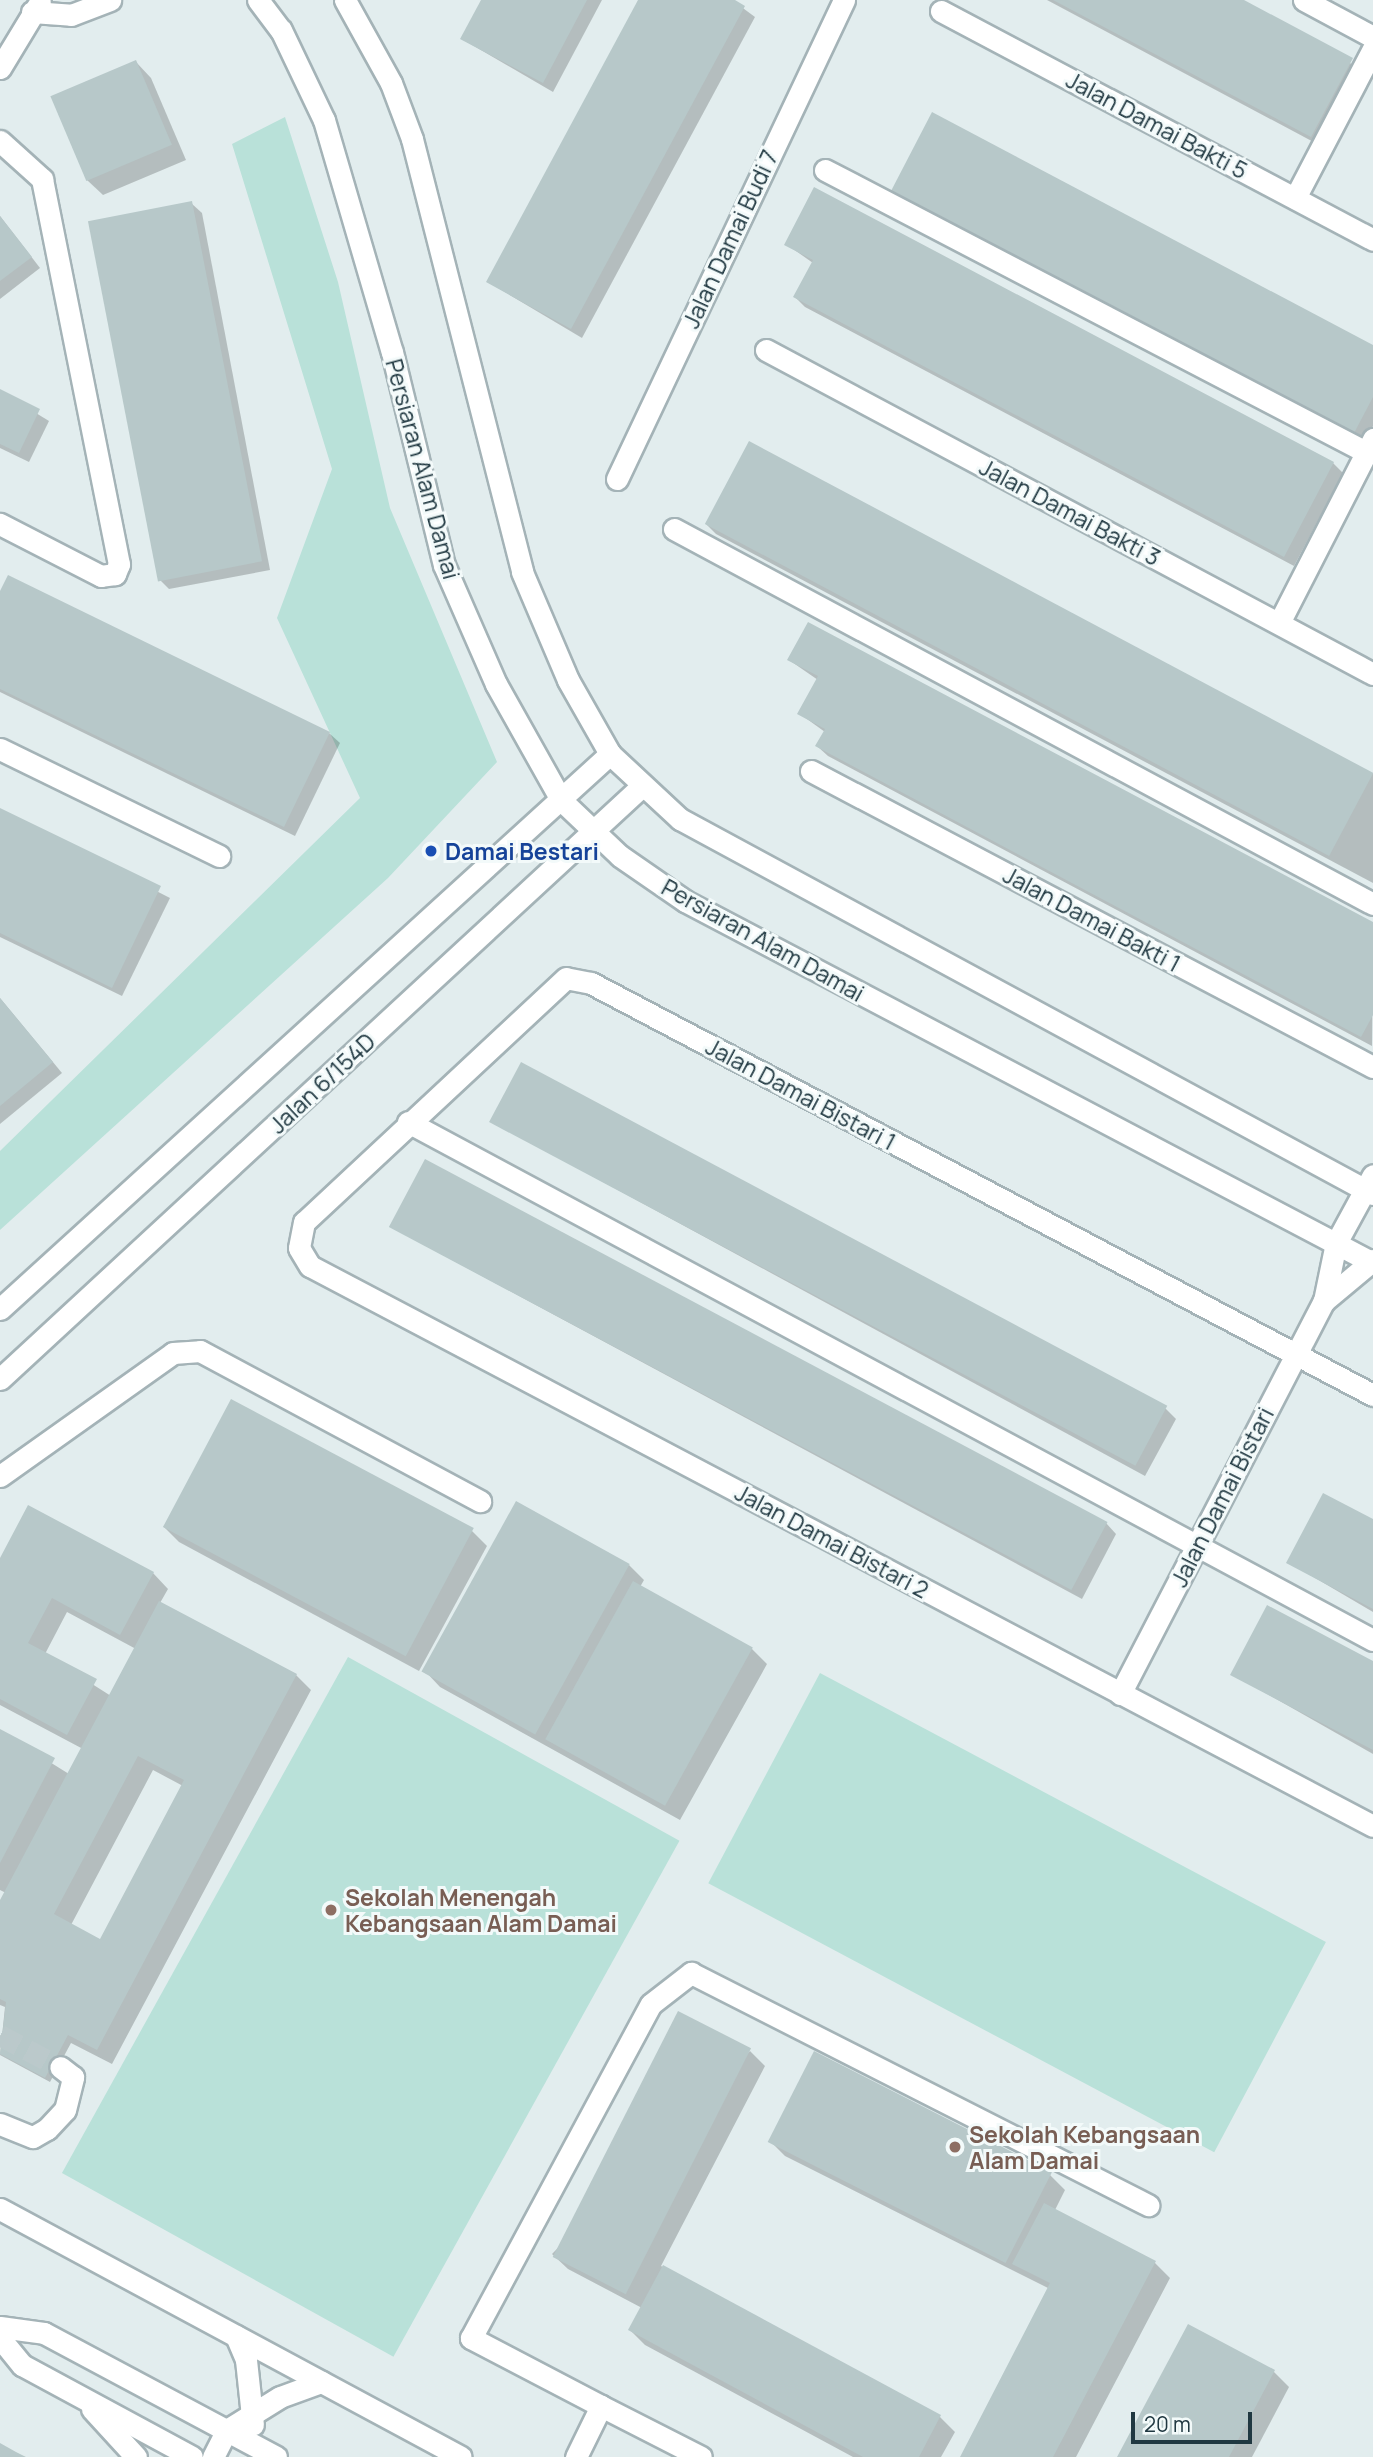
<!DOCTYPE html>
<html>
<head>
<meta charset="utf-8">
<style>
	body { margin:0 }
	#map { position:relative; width:1373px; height:2457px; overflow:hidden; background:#e2edee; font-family:Manrope,sans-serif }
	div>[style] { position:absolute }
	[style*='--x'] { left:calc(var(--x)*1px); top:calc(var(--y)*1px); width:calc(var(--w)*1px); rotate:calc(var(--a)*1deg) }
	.green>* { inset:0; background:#b9e1d9; transform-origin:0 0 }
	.shadow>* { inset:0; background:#0003 }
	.building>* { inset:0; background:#b7c8c9; transform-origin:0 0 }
	.minor-tunnel>* { height:21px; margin-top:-10.5px; transform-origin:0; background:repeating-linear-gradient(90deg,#bbc9cb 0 21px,transparent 0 31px) }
	.roads { filter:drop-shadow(2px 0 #a4b3b7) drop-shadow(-2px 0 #a4b3b7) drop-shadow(0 2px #a4b3b7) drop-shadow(0 -2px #a4b3b7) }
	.minor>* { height:21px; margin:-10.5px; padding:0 10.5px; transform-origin:10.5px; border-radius:10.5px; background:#fff }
	.dots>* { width:19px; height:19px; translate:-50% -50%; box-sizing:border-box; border:4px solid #f3fafa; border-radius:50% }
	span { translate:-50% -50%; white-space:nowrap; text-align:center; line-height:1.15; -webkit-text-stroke:6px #f3fafa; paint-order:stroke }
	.street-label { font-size:23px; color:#203841 }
	.transit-label { font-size:23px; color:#164399; font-weight:700 }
	.left { translate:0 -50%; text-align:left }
	.education-label { font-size:23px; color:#785e54; font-weight:700 }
	.scale { position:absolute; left:1131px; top:2412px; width:121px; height:32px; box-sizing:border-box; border:4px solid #203841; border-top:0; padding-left:9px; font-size:21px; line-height:24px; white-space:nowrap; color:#203841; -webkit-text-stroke:5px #f3fafa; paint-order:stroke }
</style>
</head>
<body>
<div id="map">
	<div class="green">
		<i style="clip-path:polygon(285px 117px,338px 282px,390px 508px,497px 762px,388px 878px,0 1230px,0 1151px,360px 798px,277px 618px,332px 469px,232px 144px)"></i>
		<i style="left:348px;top:1657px;width:379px;height:590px;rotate:29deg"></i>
		<i style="left:820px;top:1673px;width:573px;height:238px;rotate:28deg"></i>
	</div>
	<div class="shadow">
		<i style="clip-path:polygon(483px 0,602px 0,553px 92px,462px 39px)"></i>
		<i style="clip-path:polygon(640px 0,732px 0,755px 17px,582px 338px,488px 282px)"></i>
		<i style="clip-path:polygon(1047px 0,1240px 0,1362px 70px,1321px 146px)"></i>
		<i style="clip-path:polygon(136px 62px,151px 78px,186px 160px,103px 195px,87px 180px)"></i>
		<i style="clip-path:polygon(893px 191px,1373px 347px,1373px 426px,1363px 444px)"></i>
		<i style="clip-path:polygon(191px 203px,202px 213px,270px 570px,169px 589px,159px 579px)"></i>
		<i style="clip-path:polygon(0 216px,40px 268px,0 299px)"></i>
		<i style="clip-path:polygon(786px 244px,1333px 463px,1343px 473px,1294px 566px,805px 307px,795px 297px,813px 263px)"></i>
		<i style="clip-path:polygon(0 391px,49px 421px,29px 462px,0 448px)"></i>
		<i style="clip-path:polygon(706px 524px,1373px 774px,1373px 883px,716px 534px)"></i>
		<i style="clip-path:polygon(0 595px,329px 733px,340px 743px,295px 836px,0 692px)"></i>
		<i style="clip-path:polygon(789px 660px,1373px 924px,1372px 1046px,828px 756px,817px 746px,825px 732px,800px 714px,818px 680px)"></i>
		<i style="clip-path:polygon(0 811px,170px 898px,122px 996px,0 937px)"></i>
		<i style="clip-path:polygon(0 998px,62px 1073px,0 1124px)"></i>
		<i style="clip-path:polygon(491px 1121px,1166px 1409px,1176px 1419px,1145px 1476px)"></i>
		<i style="clip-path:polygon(391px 1227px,1106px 1523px,1116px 1534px,1082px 1599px)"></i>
		<i style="clip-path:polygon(1373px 1521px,1373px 1612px,1288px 1562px)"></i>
		<i style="clip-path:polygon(164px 1527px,472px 1531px,487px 1546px,419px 1671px,179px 1542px)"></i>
		<i style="clip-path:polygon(evenodd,0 1562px,153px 1573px,168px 1589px,160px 1603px,296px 1675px,311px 1690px,112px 2064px,71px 2043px,50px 2082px,0 2055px,5px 2007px,0 2005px,0 1904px,6px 1893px,0 1890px,0 1731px,69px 1774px,83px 1749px,0 1705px,0 1562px,67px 1612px,136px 1649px,111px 1696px,45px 1654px,67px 1612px,0 1562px,153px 1770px,183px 1786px,101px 1941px,71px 1925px,153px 1770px)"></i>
		<i style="clip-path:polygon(629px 1565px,644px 1580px,640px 1587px,752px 1649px,767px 1664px,680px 1820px,440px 1687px,425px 1671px)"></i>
		<i style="clip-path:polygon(1373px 1663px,1373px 1754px,1232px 1674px)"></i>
		<i style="clip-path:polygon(750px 2051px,765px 2066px,661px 2266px,940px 2417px,955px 2432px,941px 2457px,853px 2457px,645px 2345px,630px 2330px,642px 2308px,568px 2269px,552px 2254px)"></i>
		<i style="clip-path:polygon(770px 2141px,1050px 2175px,1065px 2190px,1055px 2210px,1155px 2263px,1170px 2278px,1076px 2457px,962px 2457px,1050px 2289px,785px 2156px)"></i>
		<i style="clip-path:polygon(1189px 2326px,1274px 2372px,1289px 2387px,1252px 2457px,1120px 2457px)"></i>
	</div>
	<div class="building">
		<i style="clip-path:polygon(481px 0,587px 0,543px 83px,460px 39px)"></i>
		<i style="clip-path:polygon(638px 0,735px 0,745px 6px,571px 329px,486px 282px)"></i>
		<i style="clip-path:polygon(1053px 0,1244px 0,1353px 58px,1311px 137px)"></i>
		<i style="left:136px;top:60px;width:92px;height:93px;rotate:67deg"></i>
		<i style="clip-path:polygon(932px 112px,1373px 345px,1373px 397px,1353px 435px,891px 191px)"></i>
		<i style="clip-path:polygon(814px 187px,1334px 462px,1284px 557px,793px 297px,813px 260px,784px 245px)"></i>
		<i style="left:192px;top:201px;width:367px;height:106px;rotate:79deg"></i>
		<i style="clip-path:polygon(0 216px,32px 257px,0 281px)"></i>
		<i style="clip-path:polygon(0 389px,40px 409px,19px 453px,0 444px)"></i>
		<i style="left:749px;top:441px;width:707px;height:94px;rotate:28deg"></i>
		<i style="clip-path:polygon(8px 575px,330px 732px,284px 827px,0 689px,0 591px)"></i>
		<i style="clip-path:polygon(808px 622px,1373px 922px,1373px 1015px,1361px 1037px,815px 746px,825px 729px,797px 714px,818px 676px,787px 660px)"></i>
		<i style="clip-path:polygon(0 808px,161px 886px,112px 988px,0 933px)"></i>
		<i style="clip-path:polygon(0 998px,53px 1062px,0 1106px)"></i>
		<i style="left:521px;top:1062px;width:732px;height:68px;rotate:28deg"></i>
		<i style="left:425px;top:1159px;width:773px;height:77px;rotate:28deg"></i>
		<i style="left:231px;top:1399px;width:275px;height:145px;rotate:28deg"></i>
		<i style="clip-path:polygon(1323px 1493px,1373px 1519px,1373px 1609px,1286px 1563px)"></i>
		<i style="left:516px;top:1501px;width:130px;height:195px;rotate:29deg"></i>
		<i style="clip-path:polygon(28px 1505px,154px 1572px,120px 1635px,52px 1598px,28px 1643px,97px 1679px,67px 1735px,0 1699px,0 1558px)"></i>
		<i style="left:633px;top:1581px;width:137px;height:181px;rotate:29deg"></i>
		<i style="clip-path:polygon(evenodd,159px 1601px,297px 1674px,97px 2050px,68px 2035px,45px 2078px,0 2054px,6px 2002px,0 1999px,0 1900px,159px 1601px,138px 1756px,184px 1780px,100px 1939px,54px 1914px,138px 1756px)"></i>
		<i style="clip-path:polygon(1267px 1605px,1373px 1661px,1373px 1750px,1230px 1675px)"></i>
		<i style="clip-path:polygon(0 1729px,55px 1758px,0 1863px)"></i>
		<i style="left:678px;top:2011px;width:82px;height:276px;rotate:27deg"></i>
		<i style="left:814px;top:2051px;width:267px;height:102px;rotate:27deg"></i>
		<i style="clip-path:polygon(1044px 2203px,1156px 2261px,1053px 2457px,960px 2457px,1050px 2283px,1012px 2264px)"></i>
		<i style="clip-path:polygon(663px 2265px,941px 2415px,919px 2457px,863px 2457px,628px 2330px)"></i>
		<i style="clip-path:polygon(1188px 2324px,1275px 2370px,1229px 2457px,1117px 2457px)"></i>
		<i style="clip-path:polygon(0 2443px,16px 2452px,26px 2457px,0 2457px)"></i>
	</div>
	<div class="minor-tunnel">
		<i style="--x:0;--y:2035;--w:68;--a:28.1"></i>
	</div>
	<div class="roads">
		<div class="minor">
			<i style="--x:258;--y:0;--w:38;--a:53"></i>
			<i style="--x:281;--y:30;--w:100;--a:64.5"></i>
			<i style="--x:324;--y:120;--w:242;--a:73.7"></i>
			<i style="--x:392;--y:352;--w:219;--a:76.3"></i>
			<i style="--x:444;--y:565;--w:130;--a:66.4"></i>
			<i style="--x:496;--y:684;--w:133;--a:60.7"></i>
			<i style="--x:561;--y:800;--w:81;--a:43.5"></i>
			<i style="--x:620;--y:856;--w:79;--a:34.7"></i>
			<i style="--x:685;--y:901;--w:777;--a:27.75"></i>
			<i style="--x:345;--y:0;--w:95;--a:61"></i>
			<i style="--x:391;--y:83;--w:60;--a:69.4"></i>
			<i style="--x:412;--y:139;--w:447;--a:75.7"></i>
			<i style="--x:522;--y:572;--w:117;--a:66.9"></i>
			<i style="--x:568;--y:680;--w:85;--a:60.4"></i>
			<i style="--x:610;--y:754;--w:96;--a:42.9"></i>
			<i style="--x:680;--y:819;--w:788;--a:28.42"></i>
			<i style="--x:1304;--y:0;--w:78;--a:28.2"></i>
			<i style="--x:941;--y:11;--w:489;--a:27.9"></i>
			<i style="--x:32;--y:12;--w:39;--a:4"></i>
			<i style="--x:71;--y:15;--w:42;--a:-21"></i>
			<i style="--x:0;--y:68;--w:77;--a:-58.8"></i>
			<i style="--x:0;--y:141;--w:57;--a:42.1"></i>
			<i style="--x:42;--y:179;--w:393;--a:78.7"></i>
			<i style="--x:119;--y:564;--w:11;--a:112"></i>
			<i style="--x:115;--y:574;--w:14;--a:172"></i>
			<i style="--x:101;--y:576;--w:114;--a:-152.8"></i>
			<i style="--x:825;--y:170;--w:610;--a:27.53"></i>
			<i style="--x:1295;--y:198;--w:168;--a:-62.4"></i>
			<i style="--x:766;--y:350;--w:688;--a:28.09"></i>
			<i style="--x:617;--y:479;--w:530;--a:-64.64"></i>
			<i style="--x:674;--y:529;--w:793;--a:28.21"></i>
			<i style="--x:1279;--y:623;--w:207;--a:-62.9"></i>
			<i style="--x:0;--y:749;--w:244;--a:26"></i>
			<i style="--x:811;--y:771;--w:635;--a:27.78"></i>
			<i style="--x:408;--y:1122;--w:1095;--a:28.23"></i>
			<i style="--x:1324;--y:1301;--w:64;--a:-39.9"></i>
			<i style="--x:0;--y:1309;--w:825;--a:-42.3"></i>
			<i style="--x:0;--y:1379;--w:875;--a:-42.73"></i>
			<i style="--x:1373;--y:1395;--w:884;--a:-152.22"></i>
			<i style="--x:591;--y:983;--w:25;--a:-169"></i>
			<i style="--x:566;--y:978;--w:358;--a:137"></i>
			<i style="--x:304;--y:1222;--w:26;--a:101"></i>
			<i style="--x:299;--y:1248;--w:21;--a:59"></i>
			<i style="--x:310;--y:1266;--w:1201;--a:27.78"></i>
			<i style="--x:0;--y:1476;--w:212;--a:-35.4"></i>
			<i style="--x:173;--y:1353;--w:27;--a:-4"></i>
			<i style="--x:200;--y:1351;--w:318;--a:28.2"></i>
			<i style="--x:1120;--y:1694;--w:443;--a:-62.6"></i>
			<i style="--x:1324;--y:1301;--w:59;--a:-78.3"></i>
			<i style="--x:1336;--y:1243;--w:77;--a:-61.4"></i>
			<i style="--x:0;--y:2124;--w:35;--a:22"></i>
			<i style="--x:33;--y:2137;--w:16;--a:-30"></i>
			<i style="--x:47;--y:2129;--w:26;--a:-47"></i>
			<i style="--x:65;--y:2110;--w:34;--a:-76"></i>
			<i style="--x:73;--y:2077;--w:16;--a:-142"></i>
			<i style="--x:0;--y:2209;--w:523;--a:28.28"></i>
			<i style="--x:0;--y:2327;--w:44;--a:7.8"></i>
			<i style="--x:44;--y:2333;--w:263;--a:28.1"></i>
			<i style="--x:236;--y:2336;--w:26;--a:67"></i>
			<i style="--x:246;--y:2360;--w:65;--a:83.9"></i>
			<i style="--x:0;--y:2338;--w:35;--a:51"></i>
			<i style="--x:22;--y:2365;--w:193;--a:28.4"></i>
			<i style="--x:601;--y:2406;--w:112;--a:27"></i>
			<i style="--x:92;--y:2409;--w:65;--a:47.5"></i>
			<i style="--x:213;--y:2457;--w:30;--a:-63"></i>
			<i style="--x:227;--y:2430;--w:62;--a:-31.9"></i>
			<i style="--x:280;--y:2397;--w:44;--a:-20.1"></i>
			<i style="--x:576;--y:2457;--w:57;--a:-63.9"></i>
			<i style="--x:601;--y:2406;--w:147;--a:-152.4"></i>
			<i style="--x:471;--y:2338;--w:379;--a:-61.7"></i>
			<i style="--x:651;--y:2004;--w:51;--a:-37.8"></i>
			<i style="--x:691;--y:1973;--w:513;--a:26.92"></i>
		</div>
	</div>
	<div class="dots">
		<i style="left:431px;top:851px;background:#1a4fb4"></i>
		<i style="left:331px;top:1910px;background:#8d6e63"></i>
		<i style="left:955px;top:2147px;background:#8d6e63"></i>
	</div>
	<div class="street-label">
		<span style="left:1157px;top:125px;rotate:28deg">Jalan Damai Bakti 5</span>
		<span style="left:730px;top:239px;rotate:-65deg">Jalan Damai Budi 7</span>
		<span style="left:423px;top:469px;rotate:75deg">Persiaran Alam Damai</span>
		<span style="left:1070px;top:512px;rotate:28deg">Jalan Damai Bakti 3</span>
		<span style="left:1092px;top:919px;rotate:28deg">Jalan Damai Bakti 1</span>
		<span style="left:763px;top:940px;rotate:29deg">Persiaran Alam Damai</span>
		<span style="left:322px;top:1083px;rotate:-43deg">Jalan 6/154D</span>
		<span style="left:801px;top:1094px;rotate:28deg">Jalan Damai Bistari 1</span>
		<span style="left:1222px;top:1497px;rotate:-63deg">Jalan Damai Bistari</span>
		<span style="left:832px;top:1541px;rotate:28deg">Jalan Damai Bistari 2</span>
	</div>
	<div class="transit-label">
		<span class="left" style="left:445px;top:851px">Damai Bestari</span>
	</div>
	<div class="education-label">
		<span class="left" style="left:345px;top:1910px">Sekolah Menengah<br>Kebangsaan Alam Damai</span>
		<span class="left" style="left:969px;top:2147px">Sekolah Kebangsaan<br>Alam Damai</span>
	</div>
	<div class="scale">20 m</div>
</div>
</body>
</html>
